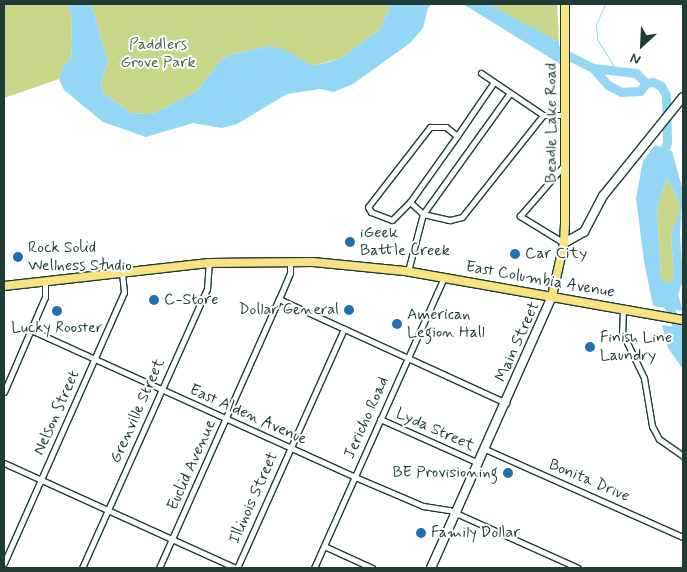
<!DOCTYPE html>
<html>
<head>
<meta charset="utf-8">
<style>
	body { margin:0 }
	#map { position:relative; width:687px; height:572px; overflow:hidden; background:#fff; font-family:Mynerve,sans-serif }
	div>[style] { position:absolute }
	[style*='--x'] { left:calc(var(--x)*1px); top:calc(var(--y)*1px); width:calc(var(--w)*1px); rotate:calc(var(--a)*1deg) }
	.green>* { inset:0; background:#c8d68a }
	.water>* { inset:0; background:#94d6f6 }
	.stream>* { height:1px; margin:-0.5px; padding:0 0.5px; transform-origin:0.5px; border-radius:0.5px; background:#94d6f6 }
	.river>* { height:9px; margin:-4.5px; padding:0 4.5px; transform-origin:4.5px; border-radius:4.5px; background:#94d6f6 }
	.roads { filter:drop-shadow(1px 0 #1f3d34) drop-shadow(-1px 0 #1f3d34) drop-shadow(0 1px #1f3d34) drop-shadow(0 -1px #1f3d34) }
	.street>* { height:5px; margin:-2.5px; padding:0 2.5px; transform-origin:2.5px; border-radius:2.5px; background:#fff }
	.secondary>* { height:8px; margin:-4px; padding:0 4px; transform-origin:4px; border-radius:4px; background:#fff }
	.primary>* { height:8px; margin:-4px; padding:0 4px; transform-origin:4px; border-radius:4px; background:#f8e281 }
	.dots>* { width:14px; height:14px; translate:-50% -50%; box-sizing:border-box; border:2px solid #fff; border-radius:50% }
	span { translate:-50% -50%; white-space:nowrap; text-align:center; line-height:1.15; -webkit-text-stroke:4px #fff; paint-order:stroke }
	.park-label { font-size:16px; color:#49634a }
	.street-label { font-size:16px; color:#1f3d34 }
	.poi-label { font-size:16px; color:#1f3d34 }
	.left { translate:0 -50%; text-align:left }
	.right { translate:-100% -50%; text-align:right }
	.frame { position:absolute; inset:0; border:5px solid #1f3d34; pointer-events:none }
	.north { position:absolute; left:617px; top:20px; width:50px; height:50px; -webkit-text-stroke:4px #fff; paint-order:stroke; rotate:205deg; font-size:14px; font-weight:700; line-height:20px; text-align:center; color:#1f3d34 }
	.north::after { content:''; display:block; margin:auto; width:18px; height:22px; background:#1f3d34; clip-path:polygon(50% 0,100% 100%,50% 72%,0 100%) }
</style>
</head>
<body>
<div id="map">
	<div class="green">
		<i style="clip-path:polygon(4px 4px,67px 4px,71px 14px,72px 44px,71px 58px,62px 68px,59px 79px,4px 98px)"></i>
		<i style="clip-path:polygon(91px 4px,391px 4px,380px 29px,341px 58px,313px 66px,269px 46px,229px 55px,219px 62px,197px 91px,152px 114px,131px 113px,103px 93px,101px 82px,108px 61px)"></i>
		<i style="clip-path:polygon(488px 4px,557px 4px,559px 42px,541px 34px)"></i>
		<i style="clip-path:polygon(667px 178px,680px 203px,680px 213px,671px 234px,674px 279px,664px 285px,661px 276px,657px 207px)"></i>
	</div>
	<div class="water">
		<i style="clip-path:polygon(67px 4px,91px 4px,108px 61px,101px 82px,103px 93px,131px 113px,152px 114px,197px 91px,219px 62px,229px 55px,269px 46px,283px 49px,313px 66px,329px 62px,341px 58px,380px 29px,391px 4px,432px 4px,428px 8px,423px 28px,410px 43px,353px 84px,334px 92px,320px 89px,287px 94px,237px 124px,222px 128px,193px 123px,146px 137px,103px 122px,64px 90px,59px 79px,62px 68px,71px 58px,72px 44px,71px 14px)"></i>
		<i style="clip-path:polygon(463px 4px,488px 4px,559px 42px,560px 64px)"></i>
		<i style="clip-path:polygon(evenodd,655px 145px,672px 151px,683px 191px,680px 233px,683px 280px,678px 295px,683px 311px,653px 306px,644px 261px,636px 198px,643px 161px,655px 145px,667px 178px,680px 203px,680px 212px,671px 234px,674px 279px,664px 284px,661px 276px,657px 207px,667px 178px)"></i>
		<i style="clip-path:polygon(662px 325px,683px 328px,683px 369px,668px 348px)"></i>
	</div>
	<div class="stream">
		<i style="--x:605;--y:4;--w:22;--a:114"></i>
		<i style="--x:596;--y:24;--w:15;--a:86"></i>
		<i style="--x:597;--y:39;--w:36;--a:58"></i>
	</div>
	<div class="river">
		<i style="--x:549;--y:46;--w:49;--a:26.6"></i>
		<i style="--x:593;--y:68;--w:23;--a:49"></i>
		<i style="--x:608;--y:85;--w:15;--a:28"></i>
		<i style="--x:621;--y:92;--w:19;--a:-3"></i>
		<i style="--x:640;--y:91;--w:10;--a:-53"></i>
		<i style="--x:646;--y:83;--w:7;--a:-8"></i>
		<i style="--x:653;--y:82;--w:9;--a:27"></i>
		<i style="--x:661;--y:86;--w:10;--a:61"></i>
		<i style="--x:666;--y:95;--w:47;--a:88.8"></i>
		<i style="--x:667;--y:142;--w:18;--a:109"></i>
		<i style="--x:593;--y:68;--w:43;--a:6.6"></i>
		<i style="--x:636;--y:73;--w:14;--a:45"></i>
		<i style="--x:666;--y:299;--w:46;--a:68.4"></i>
	</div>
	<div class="roads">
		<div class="street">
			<i style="--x:481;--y:73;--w:75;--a:34.1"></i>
			<i style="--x:543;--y:115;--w:22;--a:0"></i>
			<i style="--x:457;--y:136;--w:14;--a:-141"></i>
			<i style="--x:446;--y:127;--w:16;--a:180"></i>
			<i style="--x:430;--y:127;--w:101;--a:127.8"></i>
			<i style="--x:368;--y:207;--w:6;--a:59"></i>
			<i style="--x:371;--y:212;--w:22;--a:21"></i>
			<i style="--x:392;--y:220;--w:25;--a:-45"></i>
			<i style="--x:410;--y:202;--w:81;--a:-54.5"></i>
			<i style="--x:457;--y:136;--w:65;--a:-55.6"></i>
			<i style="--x:410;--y:202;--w:18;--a:43"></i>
			<i style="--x:423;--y:214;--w:28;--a:13"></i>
			<i style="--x:450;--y:220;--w:12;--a:-14"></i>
			<i style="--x:462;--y:217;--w:130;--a:-51.5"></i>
			<i style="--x:564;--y:243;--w:52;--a:-148.5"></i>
			<i style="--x:520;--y:216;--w:69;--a:-49.1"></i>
			<i style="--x:408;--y:271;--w:59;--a:-75.3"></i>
			<i style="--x:423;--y:214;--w:149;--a:-54.3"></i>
			<i style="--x:279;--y:299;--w:250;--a:24.6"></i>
			<i style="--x:623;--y:308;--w:24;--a:92"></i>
			<i style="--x:622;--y:332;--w:51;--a:64.4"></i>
			<i style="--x:644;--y:378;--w:49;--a:80.5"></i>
			<i style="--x:652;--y:426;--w:15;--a:62"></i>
			<i style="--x:659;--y:439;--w:29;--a:35"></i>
			<i style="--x:31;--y:330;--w:356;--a:24.4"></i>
			<i style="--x:355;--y:477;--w:74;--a:23.1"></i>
			<i style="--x:423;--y:506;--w:26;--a:9"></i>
			<i style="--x:449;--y:510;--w:141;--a:24.2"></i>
			<i style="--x:4;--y:392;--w:103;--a:-66.7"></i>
			<i style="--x:45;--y:297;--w:15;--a:-90"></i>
			<i style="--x:380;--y:419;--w:108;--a:24"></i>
			<i style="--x:485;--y:449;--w:217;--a:24"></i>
			<i style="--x:4;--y:463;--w:255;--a:24.4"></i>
			<i style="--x:324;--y:546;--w:53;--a:24.6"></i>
			<i style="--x:4;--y:563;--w:296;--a:-66.1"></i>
			<i style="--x:124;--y:292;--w:20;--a:-96"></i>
			<i style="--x:82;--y:568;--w:306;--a:-65.9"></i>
			<i style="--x:207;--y:289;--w:26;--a:-86"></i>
			<i style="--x:159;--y:568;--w:295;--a:-66"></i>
			<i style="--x:279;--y:299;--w:28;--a:-67"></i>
			<i style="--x:290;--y:273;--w:12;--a:-90"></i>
			<i style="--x:237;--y:568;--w:262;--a:-65.9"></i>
			<i style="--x:314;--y:568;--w:319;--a:-65.9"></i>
		</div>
		<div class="secondary">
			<i style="--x:564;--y:243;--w:23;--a:-29"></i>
			<i style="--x:584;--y:232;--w:41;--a:-62.2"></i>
			<i style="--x:603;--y:196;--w:127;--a:-51.1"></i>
			<i style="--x:431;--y:568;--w:298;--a:-66"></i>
		</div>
		<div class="primary">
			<i style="--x:4;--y:286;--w:206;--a:-6.4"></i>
			<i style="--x:209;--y:263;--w:104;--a:-0.6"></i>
			<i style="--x:313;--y:262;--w:92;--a:5.6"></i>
			<i style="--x:405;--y:271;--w:282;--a:10"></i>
			<i style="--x:552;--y:296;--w:54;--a:-77.2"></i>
			<i style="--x:564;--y:243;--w:21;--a:-87"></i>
			<i style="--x:565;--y:222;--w:218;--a:-90"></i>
		</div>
	</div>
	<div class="dots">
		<i style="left:350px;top:242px;background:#1f6fb2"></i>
		<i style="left:515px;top:254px;background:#1f6fb2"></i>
		<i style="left:18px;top:257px;background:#1f6fb2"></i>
		<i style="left:154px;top:300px;background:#1f6fb2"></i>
		<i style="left:349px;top:310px;background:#1f6fb2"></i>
		<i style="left:57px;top:311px;background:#1f6fb2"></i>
		<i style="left:397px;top:324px;background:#1f6fb2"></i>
		<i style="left:590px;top:347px;background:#1f6fb2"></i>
		<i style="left:508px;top:473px;background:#1f6fb2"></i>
		<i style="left:421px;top:533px;background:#1f6fb2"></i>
	</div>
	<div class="park-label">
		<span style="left:158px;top:54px">Paddlers<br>Grove Park</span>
	</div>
	<div class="street-label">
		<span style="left:552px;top:123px;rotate:-90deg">Beadle Lake Road</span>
		<span style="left:540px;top:280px;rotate:10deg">East Columbia Avenue</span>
		<span style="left:518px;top:342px;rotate:-66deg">Main Street</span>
		<span style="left:138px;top:411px;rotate:-66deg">Grenville Street</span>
		<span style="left:57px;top:413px;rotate:-66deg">Nelson Street</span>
		<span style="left:248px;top:415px;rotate:24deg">East Alden Avenue</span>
		<span style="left:367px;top:418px;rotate:-66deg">Jericho Road</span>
		<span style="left:435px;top:430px;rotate:24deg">Lyda Street</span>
		<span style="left:192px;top:465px;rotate:-66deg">Euclid Avenue</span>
		<span style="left:589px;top:481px;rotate:23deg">Bonita Drive</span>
		<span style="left:254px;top:498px;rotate:-66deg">Illinois Street</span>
	</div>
	<div class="poi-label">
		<span class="left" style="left:360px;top:242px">iGeek<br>Battle Creek</span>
		<span class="left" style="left:28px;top:257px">Rock Solid<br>Wellness Studio</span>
		<span class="left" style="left:525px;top:254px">Car City</span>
		<span class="left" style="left:164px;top:300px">C-Store</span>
		<span class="right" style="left:339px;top:310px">Dollar General</span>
		<span class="left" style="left:407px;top:324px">American<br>Legion Hall</span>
		<span style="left:57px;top:328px">Lucky Rooster</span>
		<span class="left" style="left:600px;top:347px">Finish Line<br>Laundry</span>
		<span class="right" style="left:498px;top:473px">BE Provisioning</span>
		<span class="left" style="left:431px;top:533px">Family Dollar</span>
	</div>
	<div class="frame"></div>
	<div class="north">N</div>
</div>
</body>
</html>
